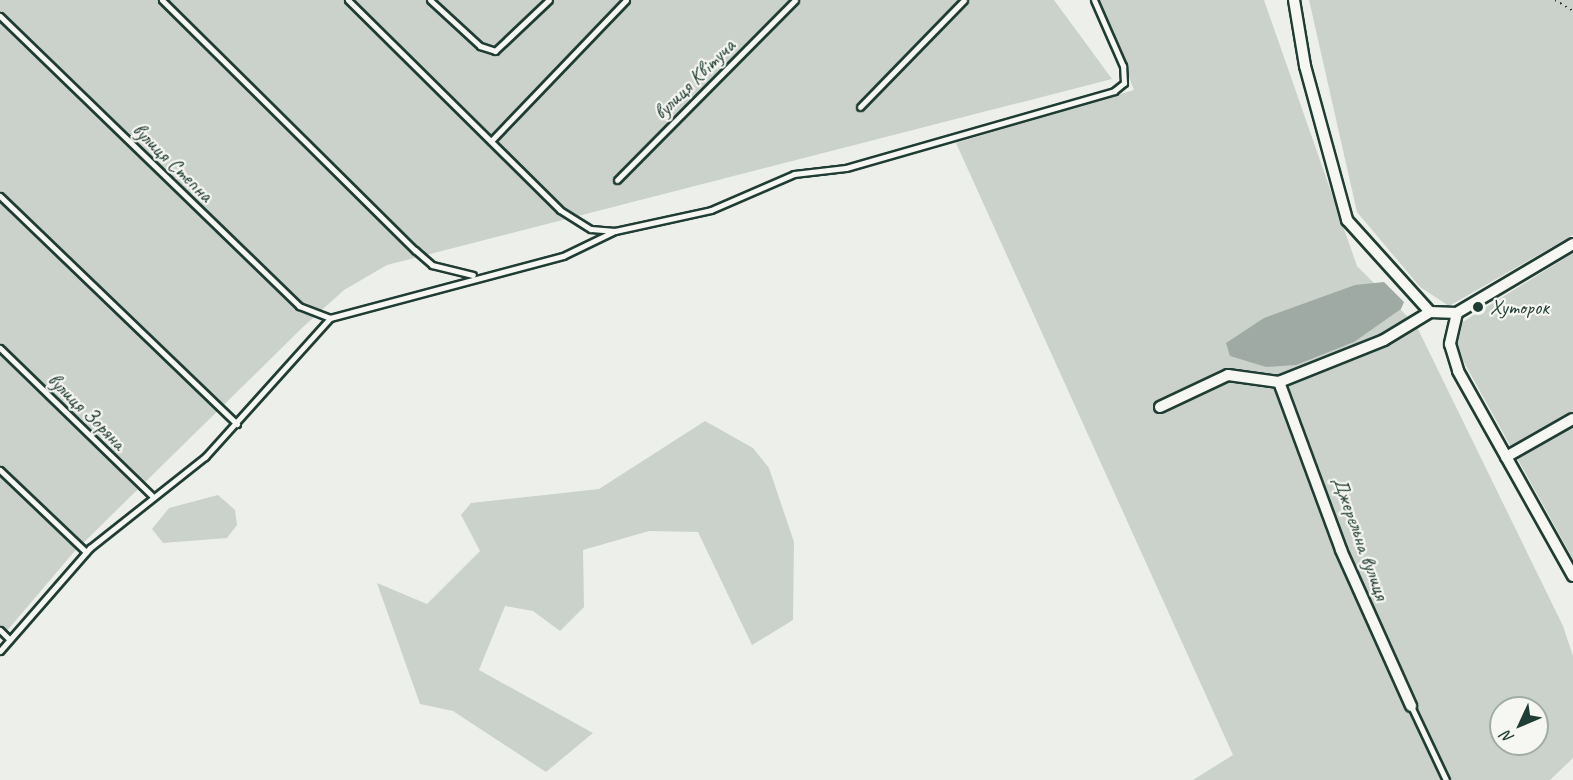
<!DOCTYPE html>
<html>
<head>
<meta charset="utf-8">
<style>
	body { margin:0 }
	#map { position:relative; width:1573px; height:780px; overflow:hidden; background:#edefea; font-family:Caveat,sans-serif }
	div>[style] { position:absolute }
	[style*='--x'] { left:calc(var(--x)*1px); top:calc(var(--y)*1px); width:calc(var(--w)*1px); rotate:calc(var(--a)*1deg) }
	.green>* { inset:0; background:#cbd2cc }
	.water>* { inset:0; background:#9faaa4 }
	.path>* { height:2px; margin-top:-1px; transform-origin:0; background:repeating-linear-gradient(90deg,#1f3d34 0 1.5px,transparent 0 6px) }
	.roads { filter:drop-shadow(2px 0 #1f3d34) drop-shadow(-2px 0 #1f3d34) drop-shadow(0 2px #1f3d34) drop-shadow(0 -2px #1f3d34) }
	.lane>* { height:5px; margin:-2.5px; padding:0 2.5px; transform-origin:2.5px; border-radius:2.5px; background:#f6f6f2 }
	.street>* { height:10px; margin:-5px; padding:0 5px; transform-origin:5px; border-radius:5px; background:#f6f6f2 }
	.dots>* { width:16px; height:16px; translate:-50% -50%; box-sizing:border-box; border:3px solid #f6f6f2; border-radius:50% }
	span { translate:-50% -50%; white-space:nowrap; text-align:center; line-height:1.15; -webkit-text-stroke:4.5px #f6f6f2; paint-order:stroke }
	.street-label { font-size:21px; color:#1f3d34 }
	.poi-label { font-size:21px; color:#1f3d34 }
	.left { translate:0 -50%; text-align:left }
	.north { position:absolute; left:1489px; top:696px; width:60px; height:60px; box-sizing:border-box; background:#f6f6f2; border:2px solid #a0aca6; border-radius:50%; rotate:226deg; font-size:16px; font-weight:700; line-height:24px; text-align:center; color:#1f3d34 }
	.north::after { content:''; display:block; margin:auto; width:21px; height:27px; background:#1f3d34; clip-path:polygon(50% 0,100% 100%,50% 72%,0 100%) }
</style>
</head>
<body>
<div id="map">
	<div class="green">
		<i style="clip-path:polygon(0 0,1054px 0,1112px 79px,387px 265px,344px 290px,302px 328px,73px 553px,0 639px)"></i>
		<i style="clip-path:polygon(evenodd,1099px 0,1264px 0,1357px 266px,1416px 325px,1563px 626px,1573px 656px,1573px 758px,1550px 780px,1193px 780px,1233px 755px,956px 143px,1134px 90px,1099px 0,1501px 708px,1537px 708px,1537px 744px,1501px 744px,1501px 708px)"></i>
		<i style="clip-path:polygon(1309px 0,1573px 0,1573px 235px,1449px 306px,1420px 287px,1357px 212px)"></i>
		<i style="clip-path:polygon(1573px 253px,1573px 559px,1456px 348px,1461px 323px)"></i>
		<i style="clip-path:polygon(705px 421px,753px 448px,769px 468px,794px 542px,793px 620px,752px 645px,698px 532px,649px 531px,583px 550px,584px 607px,560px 631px,533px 611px,505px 606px,479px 670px,593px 733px,546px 772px,453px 711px,420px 704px,377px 583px,427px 604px,480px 551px,461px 515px,471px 503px,599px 489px)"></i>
		<i style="clip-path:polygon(218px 495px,235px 510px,237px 525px,227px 538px,163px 543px,152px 529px,169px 508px)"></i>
	</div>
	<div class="water">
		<i style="clip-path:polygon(1384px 282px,1404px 302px,1401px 309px,1354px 342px,1296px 365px,1266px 367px,1230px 356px,1226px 343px,1264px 318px,1355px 285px)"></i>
	</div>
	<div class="path">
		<i style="--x:1555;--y:0;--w:21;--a:31"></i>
	</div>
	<div class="roads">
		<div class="lane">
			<i style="--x:162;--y:0;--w:356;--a:44.7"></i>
			<i style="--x:415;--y:250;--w:23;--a:41"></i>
			<i style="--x:432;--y:265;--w:42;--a:13.7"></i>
			<i style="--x:348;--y:0;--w:298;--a:44.7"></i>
			<i style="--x:560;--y:210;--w:36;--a:32"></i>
			<i style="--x:591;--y:229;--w:24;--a:5"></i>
			<i style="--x:430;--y:0;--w:68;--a:42.6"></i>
			<i style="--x:480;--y:46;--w:16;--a:18"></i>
			<i style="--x:495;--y:51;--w:74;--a:-43.4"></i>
			<i style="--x:0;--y:16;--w:417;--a:44.1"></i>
			<i style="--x:299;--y:306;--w:33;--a:21"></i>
			<i style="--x:860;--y:107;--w:149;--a:-45.8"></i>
			<i style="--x:491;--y:141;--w:195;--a:-46.2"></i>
			<i style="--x:617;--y:180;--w:253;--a:-45.3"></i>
			<i style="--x:0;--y:196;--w:329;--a:43.9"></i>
			<i style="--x:0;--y:348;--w:212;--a:44.2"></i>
			<i style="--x:0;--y:470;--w:119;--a:43.6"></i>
			<i style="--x:0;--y:630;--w:11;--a:45"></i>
			<i style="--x:0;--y:651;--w:137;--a:-48.9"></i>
			<i style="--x:90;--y:548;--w:147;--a:-38.4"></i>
			<i style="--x:205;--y:457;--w:187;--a:-48"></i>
			<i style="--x:330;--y:318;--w:241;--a:-14.9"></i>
			<i style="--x:563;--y:256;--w:58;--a:-25.7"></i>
			<i style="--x:615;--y:231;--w:98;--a:-12.3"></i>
			<i style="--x:711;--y:210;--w:90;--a:-23.4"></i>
			<i style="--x:794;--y:174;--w:52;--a:-6.6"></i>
			<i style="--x:846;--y:168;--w:279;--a:-16"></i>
			<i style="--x:1114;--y:91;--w:13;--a:-39"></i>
			<i style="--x:1124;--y:83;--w:17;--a:-93"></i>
			<i style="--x:1123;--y:66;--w:72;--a:-113.7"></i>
			<i style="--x:1411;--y:706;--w:82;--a:64.7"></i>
		</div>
		<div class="street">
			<i style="--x:1294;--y:0;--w:67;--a:80.5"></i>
			<i style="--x:1305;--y:66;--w:160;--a:74.7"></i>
			<i style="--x:1347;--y:220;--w:124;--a:47.9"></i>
			<i style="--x:1430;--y:312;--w:27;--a:2"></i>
			<i style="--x:1573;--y:244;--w:135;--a:149.3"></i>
			<i style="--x:1457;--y:313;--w:32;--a:103"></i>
			<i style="--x:1450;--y:344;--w:28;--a:73"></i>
			<i style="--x:1458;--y:371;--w:235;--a:60.7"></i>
			<i style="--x:1279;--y:382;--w:179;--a:69.7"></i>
			<i style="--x:1341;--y:550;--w:171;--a:65.8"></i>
			<i style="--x:1160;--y:407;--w:75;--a:-25.2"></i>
			<i style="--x:1228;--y:375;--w:51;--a:7.8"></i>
			<i style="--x:1279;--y:382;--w:113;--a:-21.8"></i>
			<i style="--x:1384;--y:340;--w:54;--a:-31.3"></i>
			<i style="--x:1506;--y:457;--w:77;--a:-29.6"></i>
		</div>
	</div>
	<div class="dots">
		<i style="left:1478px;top:307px;background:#1f3d34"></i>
	</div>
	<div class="street-label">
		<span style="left:694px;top:79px;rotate:-45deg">вулиця Квітуча</span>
		<span style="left:173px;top:162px;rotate:44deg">вулиця Степна</span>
		<span style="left:87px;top:411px;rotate:44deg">вулиця Зоряна</span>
		<span style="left:1361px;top:538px;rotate:70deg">Джерельна вулиця</span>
	</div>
	<div class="poi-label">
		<span class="left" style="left:1490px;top:307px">Хуторок</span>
	</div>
	<div class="north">N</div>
</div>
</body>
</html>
